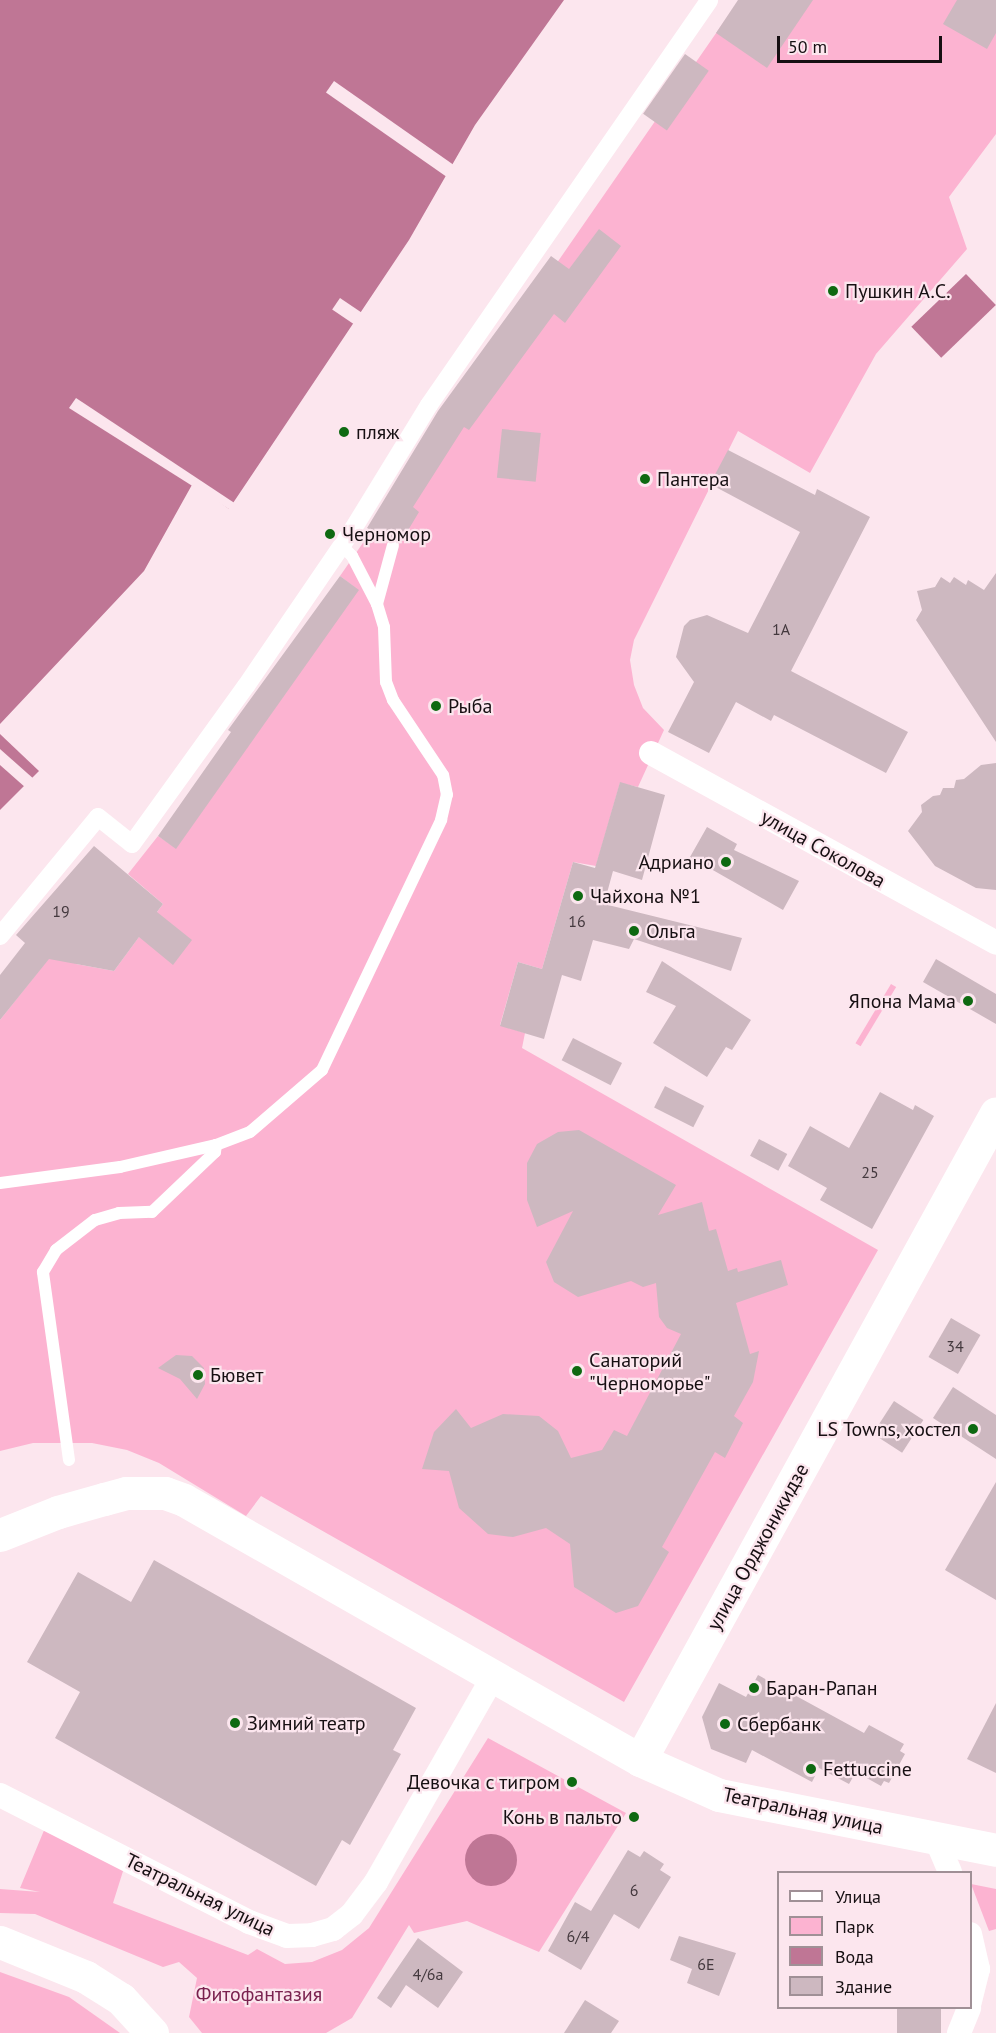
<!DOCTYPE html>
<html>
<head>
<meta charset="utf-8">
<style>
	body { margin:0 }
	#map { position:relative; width:996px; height:2033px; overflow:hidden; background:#fce6ee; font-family:"PT Sans",sans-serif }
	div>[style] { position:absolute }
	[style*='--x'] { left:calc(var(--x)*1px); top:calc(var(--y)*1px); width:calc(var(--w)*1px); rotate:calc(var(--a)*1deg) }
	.green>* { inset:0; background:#fcb3d1; transform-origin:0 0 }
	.water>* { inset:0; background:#bf7695; transform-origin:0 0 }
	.round { border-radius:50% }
	.pier>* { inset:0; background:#fce6ee; transform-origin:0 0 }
	.building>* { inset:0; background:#cdb8c0; transform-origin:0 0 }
	.service>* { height:12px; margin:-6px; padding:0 6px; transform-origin:6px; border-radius:6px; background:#fff }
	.pedestrian>* { height:18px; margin:-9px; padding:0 9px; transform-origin:9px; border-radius:9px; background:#fff }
	.minor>* { height:24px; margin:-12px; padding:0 12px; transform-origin:12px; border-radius:12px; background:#fff }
	.secondary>* { height:33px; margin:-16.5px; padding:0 16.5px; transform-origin:16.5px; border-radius:16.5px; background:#fff }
	.dots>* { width:16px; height:16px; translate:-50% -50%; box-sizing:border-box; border:3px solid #fce6ee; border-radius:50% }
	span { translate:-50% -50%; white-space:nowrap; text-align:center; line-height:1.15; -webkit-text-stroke:4.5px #fce6ee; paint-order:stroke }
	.number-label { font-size:16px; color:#44393e }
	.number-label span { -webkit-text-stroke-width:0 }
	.poi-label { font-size:20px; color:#160f12 }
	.left { translate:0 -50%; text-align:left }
	.right { translate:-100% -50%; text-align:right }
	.street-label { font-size:20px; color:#160f12 }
	.park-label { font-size:20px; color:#7a224f }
	.legend { position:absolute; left:777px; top:1871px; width:195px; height:138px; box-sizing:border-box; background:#fce6ee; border:2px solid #a09096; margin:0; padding:8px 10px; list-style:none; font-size:18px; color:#160f12 }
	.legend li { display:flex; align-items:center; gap:12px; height:30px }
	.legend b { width:30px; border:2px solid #a09096 }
	.scale { position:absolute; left:777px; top:36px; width:165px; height:27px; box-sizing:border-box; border:3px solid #160f12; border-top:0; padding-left:8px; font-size:18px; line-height:21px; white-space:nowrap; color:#160f12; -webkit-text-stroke:4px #fce6ee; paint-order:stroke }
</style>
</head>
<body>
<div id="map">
	<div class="green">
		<i style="clip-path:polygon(739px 0,996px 0,996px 134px,949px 197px,967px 249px,876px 354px,810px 473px,738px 431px,634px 640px,630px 660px,634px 685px,643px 708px,664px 730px,638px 787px,620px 783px,596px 866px,573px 862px,542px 969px,518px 962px,500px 1025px,525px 1033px,522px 1048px,878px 1250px,624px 1702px,261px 1496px,246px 1516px,159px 1463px,127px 1450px,92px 1443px,33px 1443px,0 1451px,0 1020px,57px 948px,76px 964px,114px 971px,163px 904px,128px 874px,158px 836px,176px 848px,358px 590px,340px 576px)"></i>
		<i style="left:891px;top:984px;width:6px;height:69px;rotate:31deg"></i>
		<i style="clip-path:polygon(488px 1738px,626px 1813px,539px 1952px,467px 1921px,414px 1933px,409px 1925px,352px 2018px,326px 2033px,202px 2033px,189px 2017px,197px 1978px,179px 1962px,163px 1967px,35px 1914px,0 1913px,0 1889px,40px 1892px,20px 1888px,45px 1828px,124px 1868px,113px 1903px,248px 1955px,257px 1949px,285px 1964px,312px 1962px,342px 1950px,369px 1928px)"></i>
		<i style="clip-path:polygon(971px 1884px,996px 1889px,996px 1929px,989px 1931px)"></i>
		<i style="clip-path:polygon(0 1972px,69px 1997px,120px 2033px,0 2033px)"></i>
	</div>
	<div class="water">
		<i style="clip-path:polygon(0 0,564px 0,475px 125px,409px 240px,229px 509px,193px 483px,144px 571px,0 724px)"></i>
		<i style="left:966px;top:274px;width:43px;height:76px;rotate:46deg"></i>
		<i style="clip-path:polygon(0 734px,39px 771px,0 810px)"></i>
		<i class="round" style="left:465px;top:1834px;width:52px;height:52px"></i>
	</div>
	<div class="pier">
		<i style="left:334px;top:81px;width:148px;height:14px;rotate:35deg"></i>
		<i style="left:340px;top:298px;width:29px;height:14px;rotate:34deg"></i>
		<i style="clip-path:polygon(76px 398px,236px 504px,232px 511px,69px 408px)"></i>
		<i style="clip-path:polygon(0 749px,35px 780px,26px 788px,0 765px)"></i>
	</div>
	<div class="building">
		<i style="clip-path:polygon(738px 0,813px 0,767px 68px,716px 33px)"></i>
		<i style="clip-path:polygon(957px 0,996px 0,996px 33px,987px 49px,943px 24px)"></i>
		<i style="left:685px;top:54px;width:29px;height:73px;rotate:35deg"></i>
		<i style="clip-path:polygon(599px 229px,621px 246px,565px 323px,554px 314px,469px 430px,464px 427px,413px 507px,419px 512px,401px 542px,395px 537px,386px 541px,367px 528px,438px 411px,551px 256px,569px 269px)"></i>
		<i style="left:502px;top:429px;width:39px;height:49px;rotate:6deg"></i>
		<i style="clip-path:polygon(728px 450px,815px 495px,817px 489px,870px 517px,791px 671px,908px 732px,886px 773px,774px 715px,771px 721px,736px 702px,709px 753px,668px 732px,694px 682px,676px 657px,684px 626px,690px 620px,707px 615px,748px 633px,800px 532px,710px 484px)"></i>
		<i style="clip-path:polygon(996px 573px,996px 742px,916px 620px,922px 610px,917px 591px,935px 587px,941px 577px,950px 583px,954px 577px,966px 585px,968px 580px,984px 590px)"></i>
		<i style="clip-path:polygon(340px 576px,359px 590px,176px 849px,158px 836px,231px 732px,228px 730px)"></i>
		<i style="clip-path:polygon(996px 763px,996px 890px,976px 888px,935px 866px,908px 831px,922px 812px,921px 805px,933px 796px,940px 795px,943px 788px,954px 788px,956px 780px,964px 779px,981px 765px)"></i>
		<i style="clip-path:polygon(620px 782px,665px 795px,642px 880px,613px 871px,604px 904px,742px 938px,731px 971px,634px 939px,629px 949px,593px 940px,581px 981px,562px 975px,544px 1039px,500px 1026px,518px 962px,542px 969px,573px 862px,595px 868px)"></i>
		<i style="clip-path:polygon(707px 827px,737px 844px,734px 850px,799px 881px,783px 910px,690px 857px)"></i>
		<i style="clip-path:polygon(94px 846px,163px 904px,157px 912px,192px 940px,173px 965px,139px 937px,114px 971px,49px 959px,0 1020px,0 975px,25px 943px,16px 935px)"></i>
		<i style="clip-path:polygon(936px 959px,996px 994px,996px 1024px,923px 982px)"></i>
		<i style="clip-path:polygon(662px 961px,751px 1020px,732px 1050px,726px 1047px,707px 1077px,653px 1043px,676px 1006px,646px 992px)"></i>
		<i style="left:573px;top:1038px;width:55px;height:25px;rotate:27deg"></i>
		<i style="left:665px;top:1086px;width:44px;height:24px;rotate:27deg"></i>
		<i style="clip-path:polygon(880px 1092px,913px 1110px,915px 1105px,934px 1116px,872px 1229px,820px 1200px,827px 1188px,788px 1166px,810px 1126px,849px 1148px)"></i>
		<i style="clip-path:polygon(579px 1130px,676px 1185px,658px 1215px,702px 1202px,709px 1231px,716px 1229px,728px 1271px,737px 1268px,738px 1272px,781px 1260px,788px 1285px,736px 1303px,750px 1354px,759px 1351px,753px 1382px,734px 1416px,743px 1423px,725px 1458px,715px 1452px,662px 1547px,669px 1552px,638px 1606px,616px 1613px,574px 1587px,570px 1544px,546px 1528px,513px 1537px,488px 1534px,459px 1508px,449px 1471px,422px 1469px,434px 1432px,456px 1409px,471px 1428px,503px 1414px,539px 1416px,558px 1431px,571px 1458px,602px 1450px,614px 1430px,627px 1436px,681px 1334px,667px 1328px,659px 1317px,656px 1283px,643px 1287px,631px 1281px,578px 1297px,554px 1282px,546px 1262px,573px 1211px,537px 1227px,527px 1200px,527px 1163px,537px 1144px,558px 1132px)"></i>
		<i style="left:759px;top:1139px;width:32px;height:19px;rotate:28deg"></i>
		<i style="left:951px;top:1318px;width:34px;height:45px;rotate:30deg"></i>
		<i style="clip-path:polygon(176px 1355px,192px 1356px,204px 1368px,205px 1384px,197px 1399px,180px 1379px,158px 1368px)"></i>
		<i style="clip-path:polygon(953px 1387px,996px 1415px,996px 1459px,933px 1418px)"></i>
		<i style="left:894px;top:1401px;width:35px;height:39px;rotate:33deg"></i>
		<i style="clip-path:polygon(996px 1482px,996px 1600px,945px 1570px)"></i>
		<i style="clip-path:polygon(154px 1560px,416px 1708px,393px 1750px,401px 1754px,350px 1845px,342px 1840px,316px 1886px,55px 1738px,80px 1692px,27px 1662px,78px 1572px,131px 1602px)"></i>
		<i style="clip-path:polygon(758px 1675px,864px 1733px,869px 1725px,904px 1744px,900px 1751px,905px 1754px,889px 1783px,884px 1781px,881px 1786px,856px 1772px,849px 1784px,819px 1768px,812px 1782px,752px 1750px,746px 1763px,711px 1749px,702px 1717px,719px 1683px,746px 1697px)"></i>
		<i style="clip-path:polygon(996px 1703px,996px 1773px,967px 1759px)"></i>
		<i style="clip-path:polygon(628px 1850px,640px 1857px,644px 1851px,664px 1864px,660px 1870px,671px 1877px,639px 1929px,614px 1914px,581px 1970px,548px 1951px,575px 1902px,591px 1911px)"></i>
		<i style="clip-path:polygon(679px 1936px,736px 1953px,719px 1996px,687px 1983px,692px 1969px,670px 1960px)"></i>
		<i style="clip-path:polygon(418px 1938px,463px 1972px,438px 2008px,406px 1985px,391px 2008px,377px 1998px)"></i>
		<i style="clip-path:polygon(585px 2000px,619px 2021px,611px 2033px,564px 2033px)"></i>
		<i style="left:897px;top:2007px;width:44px;height:26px"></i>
	</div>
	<div class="service">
		<i style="--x:377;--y:604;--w:61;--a:-74.8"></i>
		<i style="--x:0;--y:1183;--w:121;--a:-7.6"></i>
		<i style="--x:120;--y:1167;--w:98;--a:-12.9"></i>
		<i style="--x:69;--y:1460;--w:190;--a:-97.9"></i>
		<i style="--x:43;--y:1272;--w:26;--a:-59"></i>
		<i style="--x:56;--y:1250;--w:49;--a:-37.6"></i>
		<i style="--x:95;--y:1220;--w:25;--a:-16"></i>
		<i style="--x:119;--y:1213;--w:33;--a:-2"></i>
		<i style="--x:152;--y:1212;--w:87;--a:-43.6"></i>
		<i style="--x:215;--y:1152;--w:7;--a:-82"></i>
		<i style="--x:216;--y:1145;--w:36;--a:-21"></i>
		<i style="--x:250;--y:1132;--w:95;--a:-40.7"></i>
		<i style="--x:322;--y:1070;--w:277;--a:-64.5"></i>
		<i style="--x:441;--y:820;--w:26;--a:-77"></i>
		<i style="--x:447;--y:795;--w:20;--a:-101"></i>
		<i style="--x:443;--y:775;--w:90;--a:-123.7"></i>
		<i style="--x:393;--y:700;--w:19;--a:-111"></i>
		<i style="--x:386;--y:682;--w:55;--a:-92.1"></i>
		<i style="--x:384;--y:627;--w:24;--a:-107"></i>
		<i style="--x:377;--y:604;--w:54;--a:-117.5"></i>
		<i style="--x:352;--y:556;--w:14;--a:-135"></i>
	</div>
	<div class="pedestrian">
		<i style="--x:0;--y:936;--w:154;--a:-50.5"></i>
		<i style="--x:98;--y:817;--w:43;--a:38.5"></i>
		<i style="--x:132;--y:844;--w:195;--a:-54.2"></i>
		<i style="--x:246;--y:686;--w:190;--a:-55.7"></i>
		<i style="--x:353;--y:529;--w:145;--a:-58.5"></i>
		<i style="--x:429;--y:405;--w:492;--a:-55.3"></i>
	</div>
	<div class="minor">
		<i style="--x:651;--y:753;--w:394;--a:28.8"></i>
		<i style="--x:0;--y:1795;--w:280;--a:27"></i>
		<i style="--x:249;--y:1922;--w:40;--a:20.2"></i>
		<i style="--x:287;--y:1936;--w:25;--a:-2"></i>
		<i style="--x:312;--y:1935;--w:22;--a:-16"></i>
		<i style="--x:333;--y:1929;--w:24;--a:-38"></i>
		<i style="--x:352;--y:1914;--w:40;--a:-53"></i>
		<i style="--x:376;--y:1882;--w:234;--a:-60.3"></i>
		<i style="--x:936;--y:1839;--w:36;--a:67"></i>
		<i style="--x:970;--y:1934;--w:36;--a:77"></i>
		<i style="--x:978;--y:1969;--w:34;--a:104"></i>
		<i style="--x:959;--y:2033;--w:27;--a:-68"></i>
	</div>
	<div class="secondary">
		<i style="--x:0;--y:1535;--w:62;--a:-21.6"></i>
		<i style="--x:58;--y:1512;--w:48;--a:-15.8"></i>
		<i style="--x:104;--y:1499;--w:23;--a:-15"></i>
		<i style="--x:126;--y:1493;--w:39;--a:0"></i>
		<i style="--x:165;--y:1493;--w:20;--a:20"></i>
		<i style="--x:184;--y:1500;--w:525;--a:29.69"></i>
		<i style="--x:640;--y:1760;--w:86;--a:23.9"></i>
		<i style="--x:719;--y:1795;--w:282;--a:11.2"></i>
		<i style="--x:640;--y:1760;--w:738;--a:-61.18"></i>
		<i style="--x:0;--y:1942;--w:93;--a:22.1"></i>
		<i style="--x:86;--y:1977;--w:41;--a:32.2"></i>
		<i style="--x:121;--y:1999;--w:46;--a:47.6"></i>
	</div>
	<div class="dots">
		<i style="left:833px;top:291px;background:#0e6911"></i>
		<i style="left:344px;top:432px;background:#0e6911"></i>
		<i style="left:645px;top:479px;background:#0e6911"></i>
		<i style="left:330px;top:534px;background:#0e6911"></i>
		<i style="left:436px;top:706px;background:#0e6911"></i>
		<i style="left:726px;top:862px;background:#0e6911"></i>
		<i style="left:578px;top:896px;background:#0e6911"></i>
		<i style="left:634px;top:931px;background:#0e6911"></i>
		<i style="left:968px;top:1001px;background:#0e6911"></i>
		<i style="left:577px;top:1371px;background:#0e6911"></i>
		<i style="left:198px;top:1375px;background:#0e6911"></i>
		<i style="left:973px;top:1429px;background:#0e6911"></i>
		<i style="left:754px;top:1688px;background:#0e6911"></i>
		<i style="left:235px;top:1723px;background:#0e6911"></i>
		<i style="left:725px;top:1724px;background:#0e6911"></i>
		<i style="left:811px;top:1769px;background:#0e6911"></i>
		<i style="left:572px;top:1782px;background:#0e6911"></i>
		<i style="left:634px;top:1817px;background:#0e6911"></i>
	</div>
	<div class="number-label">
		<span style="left:781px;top:629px">1А</span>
		<span style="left:61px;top:911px">19</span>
		<span style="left:577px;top:921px">16</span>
		<span style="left:870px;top:1172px">25</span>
		<span style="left:955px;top:1346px">34</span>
		<span style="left:634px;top:1890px">6</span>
		<span style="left:578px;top:1936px">6/4</span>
		<span style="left:706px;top:1964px">6Е</span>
		<span style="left:428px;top:1974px">4/6а</span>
	</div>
	<div class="poi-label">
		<span class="left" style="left:845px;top:291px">Пушкин А.С.</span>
		<span class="left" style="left:356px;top:432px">пляж</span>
		<span class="left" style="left:657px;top:479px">Пантера</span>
		<span class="left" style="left:342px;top:534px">Черномор</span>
		<span class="left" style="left:448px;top:706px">Рыба</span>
		<span class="right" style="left:714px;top:862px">Адриано</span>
		<span class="left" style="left:590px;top:896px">Чайхона №1</span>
		<span class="left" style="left:646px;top:931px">Ольга</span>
		<span class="right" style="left:956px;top:1001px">Япона Мама</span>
		<span class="left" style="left:589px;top:1372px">Санаторий<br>"Черноморье"</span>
		<span class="left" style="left:210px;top:1375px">Бювет</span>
		<span class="right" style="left:961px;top:1429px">LS Towns, хостел</span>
		<span class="left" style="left:766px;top:1688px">Баран-Рапан</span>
		<span class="left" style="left:247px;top:1723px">Зимний театр</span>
		<span class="left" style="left:737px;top:1724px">Сбербанк</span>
		<span class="left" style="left:823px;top:1769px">Fettuccine</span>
		<span class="right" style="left:560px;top:1782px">Девочка с тигром</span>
		<span class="right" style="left:622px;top:1817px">Конь в пальто</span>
	</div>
	<div class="street-label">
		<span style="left:823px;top:849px;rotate:29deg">улица Соколова</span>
		<span style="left:758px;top:1547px;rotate:-61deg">улица Орджоникидзе</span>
		<span style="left:803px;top:1811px;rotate:12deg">Театральная улица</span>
		<span style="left:200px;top:1895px;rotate:26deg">Театральная улица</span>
	</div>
	<div class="park-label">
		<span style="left:259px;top:1994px">Фитофантазия</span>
	</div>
	<ul class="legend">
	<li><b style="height:8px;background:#fff"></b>Улица</li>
	<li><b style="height:16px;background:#fcb3d1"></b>Парк</li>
	<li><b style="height:16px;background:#bf7695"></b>Вода</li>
	<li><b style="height:16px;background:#cdb8c0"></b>Здание</li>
	</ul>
	<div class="scale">50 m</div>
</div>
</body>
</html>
